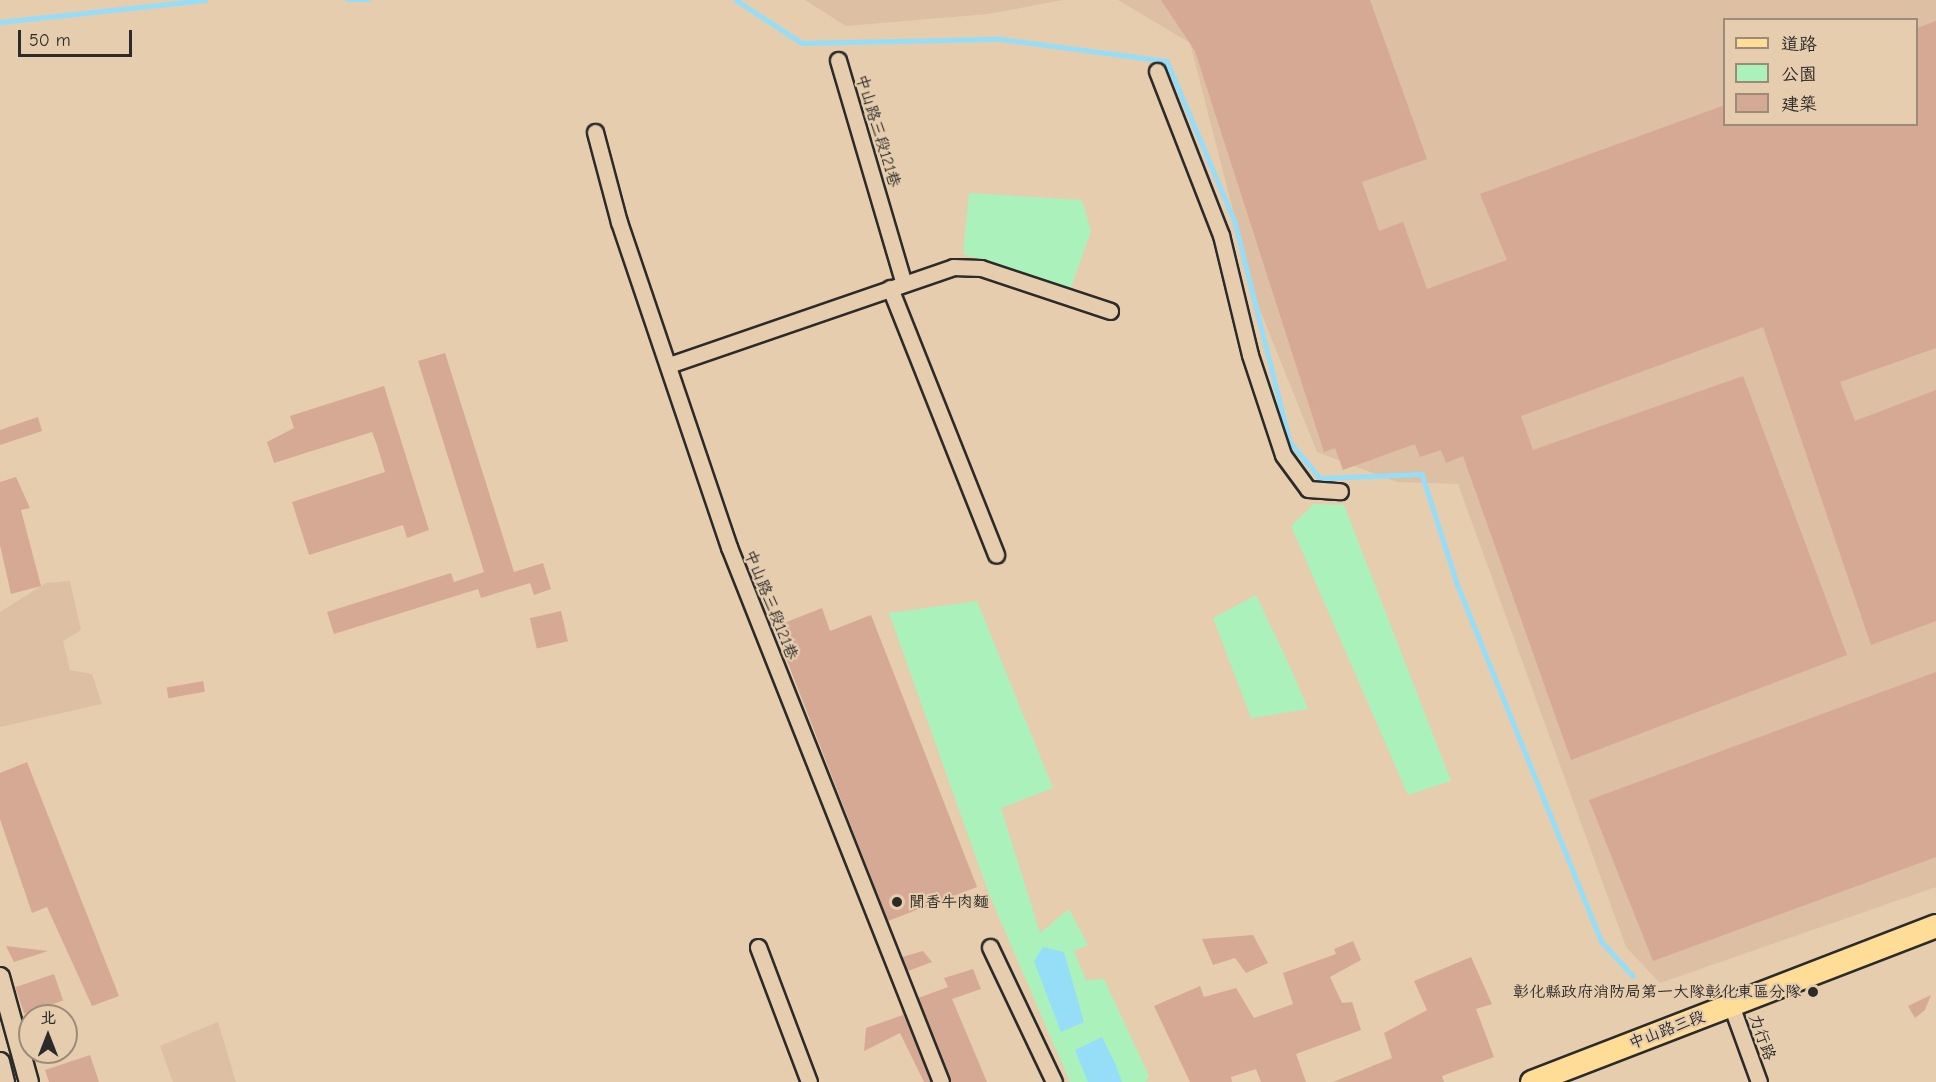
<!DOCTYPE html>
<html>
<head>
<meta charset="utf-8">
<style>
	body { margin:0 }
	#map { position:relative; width:1936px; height:1082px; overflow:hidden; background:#e6cdae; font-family:"Comic Neue","LXGW WenKai TC",sans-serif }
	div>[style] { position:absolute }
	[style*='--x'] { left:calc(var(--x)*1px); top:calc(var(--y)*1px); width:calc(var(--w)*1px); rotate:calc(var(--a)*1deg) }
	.built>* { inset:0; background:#ddbfa4 }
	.green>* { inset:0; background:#abf1bc }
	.water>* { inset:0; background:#96ddf8 }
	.stream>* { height:4.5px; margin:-2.25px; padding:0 2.25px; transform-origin:2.25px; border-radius:2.25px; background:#96ddf8 }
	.building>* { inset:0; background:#d6a994; transform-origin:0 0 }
	.roads { filter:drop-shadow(2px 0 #2b2b2b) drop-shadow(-2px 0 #2b2b2b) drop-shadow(0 2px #2b2b2b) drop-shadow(0 -2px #2b2b2b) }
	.minor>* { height:15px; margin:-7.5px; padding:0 7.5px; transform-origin:7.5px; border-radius:7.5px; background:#e6cdae }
	.tertiary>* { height:18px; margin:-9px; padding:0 9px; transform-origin:9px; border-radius:9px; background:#e6cdae }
	.primary>* { height:22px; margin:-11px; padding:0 11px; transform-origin:11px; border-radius:11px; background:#ffdd96 }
	.dots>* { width:16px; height:16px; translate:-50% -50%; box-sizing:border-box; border:3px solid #e6cdae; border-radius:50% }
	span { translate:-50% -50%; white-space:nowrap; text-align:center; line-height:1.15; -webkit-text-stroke:4.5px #e6cdae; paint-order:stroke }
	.street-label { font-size:16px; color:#2b2b2b }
	.poi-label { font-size:16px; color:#2b2b2b }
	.left { translate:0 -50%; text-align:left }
	.right { translate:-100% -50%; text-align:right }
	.legend { position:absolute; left:1723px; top:18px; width:195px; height:108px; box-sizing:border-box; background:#e6cdae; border:2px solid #9b8c7a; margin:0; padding:8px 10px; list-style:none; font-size:18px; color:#2b2b2b }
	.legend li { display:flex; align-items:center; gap:12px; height:30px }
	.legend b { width:30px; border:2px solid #9b8c7a }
	.north { position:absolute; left:18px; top:1004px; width:60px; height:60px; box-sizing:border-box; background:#e6cdae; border:2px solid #9b8c7a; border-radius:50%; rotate:0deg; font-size:16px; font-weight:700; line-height:24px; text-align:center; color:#2b2b2b }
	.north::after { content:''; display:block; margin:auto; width:21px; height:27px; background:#2b2b2b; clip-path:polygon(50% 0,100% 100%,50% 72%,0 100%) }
	.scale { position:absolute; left:18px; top:30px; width:114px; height:27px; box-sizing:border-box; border:3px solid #2b2b2b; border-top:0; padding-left:8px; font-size:18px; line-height:21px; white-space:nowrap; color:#2b2b2b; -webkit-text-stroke:4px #e6cdae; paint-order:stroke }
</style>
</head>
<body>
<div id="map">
	<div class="built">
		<i style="clip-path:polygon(805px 0,1063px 0,988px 14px,846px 26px)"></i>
		<i style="clip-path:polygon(evenodd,1118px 0,1936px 0,1936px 887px,1660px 983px,1626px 947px,1458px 484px,1397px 482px,1317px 452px,1256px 300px,1190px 43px,1118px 0,1724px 20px,1916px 20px,1916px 124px,1724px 124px,1724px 20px)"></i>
		<i style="clip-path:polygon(70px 581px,81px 630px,63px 641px,70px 670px,92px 674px,102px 704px,0 727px,0 612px,46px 583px)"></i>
		<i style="clip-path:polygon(218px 1022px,236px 1082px,173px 1082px,160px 1046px)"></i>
	</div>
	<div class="green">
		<i style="clip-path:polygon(969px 193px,1082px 200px,1091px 231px,1071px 288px,963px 254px)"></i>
		<i style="clip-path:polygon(1314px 504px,1344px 505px,1451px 781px,1408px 795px,1291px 526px)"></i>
		<i style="clip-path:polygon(1256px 595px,1288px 662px,1308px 709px,1251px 718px,1213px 618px)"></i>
		<i style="clip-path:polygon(977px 601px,1053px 788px,1001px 808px,1040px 933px,1069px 909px,1088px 945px,1074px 951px,1086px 980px,1104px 979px,1149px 1076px,1145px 1082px,1070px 1082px,989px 894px,889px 613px)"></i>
	</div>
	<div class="water">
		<i style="clip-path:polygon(1043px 947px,1064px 952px,1084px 1022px,1061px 1032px,1034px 961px)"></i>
		<i style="clip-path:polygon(1102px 1037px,1115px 1063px,1122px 1082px,1088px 1082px,1075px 1050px)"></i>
	</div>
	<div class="stream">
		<i style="--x:347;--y:0;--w:22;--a:0"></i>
		<i style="--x:736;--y:0;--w:79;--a:33.1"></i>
		<i style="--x:802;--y:43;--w:198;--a:-1.2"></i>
		<i style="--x:1000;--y:39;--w:168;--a:7.5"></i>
		<i style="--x:1167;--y:61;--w:175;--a:67.1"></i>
		<i style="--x:1235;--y:222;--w:227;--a:76"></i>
		<i style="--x:1290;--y:442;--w:47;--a:50.2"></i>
		<i style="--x:1320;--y:478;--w:102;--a:-2.2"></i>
		<i style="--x:1422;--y:474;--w:118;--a:72.2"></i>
		<i style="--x:1458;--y:586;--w:384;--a:68"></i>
		<i style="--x:1602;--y:942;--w:46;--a:47.6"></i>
		<i style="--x:0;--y:22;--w:206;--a:-6.1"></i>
	</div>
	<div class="building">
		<i style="clip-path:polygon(1161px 0,1370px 0,1427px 159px,1362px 182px,1379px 231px,1403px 222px,1427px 289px,1507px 260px,1480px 194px,1725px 105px,1725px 124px,1917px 124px,1917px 28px,1936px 21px,1936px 348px,1840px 382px,1855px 421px,1936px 390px,1936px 621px,1871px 645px,1763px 327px,1521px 416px,1533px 450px,1743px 376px,1847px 655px,1571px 760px,1463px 456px,1446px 463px,1441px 450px,1420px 457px,1415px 444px,1343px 470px,1335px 448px,1324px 452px,1195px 51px)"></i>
		<i style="clip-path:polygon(445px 353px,514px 572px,543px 563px,551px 589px,534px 595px,530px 583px,481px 598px,478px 589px,334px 634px,327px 612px,451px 573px,454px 582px,484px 572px,418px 361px)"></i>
		<i style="clip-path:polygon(384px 386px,429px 530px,407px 538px,403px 525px,309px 555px,292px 502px,385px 472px,377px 445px,372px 432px,274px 463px,267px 442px,294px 428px,290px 416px)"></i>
		<i style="clip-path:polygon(38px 417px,42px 431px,0 445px,0 430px)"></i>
		<i style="clip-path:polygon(16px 477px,30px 508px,21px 510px,41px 586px,11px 594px,0 545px,0 482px)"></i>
		<i style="clip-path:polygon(822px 608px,830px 631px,871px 615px,977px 887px,888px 921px,774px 627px)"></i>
		<i style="left:561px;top:611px;width:31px;height:32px;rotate:77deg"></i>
		<i style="clip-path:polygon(1936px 672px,1936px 857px,1653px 961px,1589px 800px)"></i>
		<i style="left:203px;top:681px;width:11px;height:37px;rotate:80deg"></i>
		<i style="clip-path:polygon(27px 762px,119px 996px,92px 1006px,47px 907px,32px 913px,0 819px,0 773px)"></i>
		<i style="clip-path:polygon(1253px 935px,1268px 963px,1246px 973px,1235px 958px,1213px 965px,1202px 939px)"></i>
		<i style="clip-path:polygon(1353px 941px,1361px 960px,1330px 977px,1342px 1003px,1352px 1002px,1361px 1030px,1296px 1054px,1306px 1082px,1261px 1082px,1256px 1069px,1231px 1077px,1232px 1082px,1190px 1082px,1154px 1006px,1200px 986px,1204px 997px,1236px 988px,1254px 1018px,1293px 1004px,1283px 973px,1336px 954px,1334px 949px)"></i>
		<i style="clip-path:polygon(6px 946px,48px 951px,14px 962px)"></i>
		<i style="clip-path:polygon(923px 951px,932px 962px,908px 971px,902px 957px)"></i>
		<i style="clip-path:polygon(1471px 957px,1492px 1004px,1476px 1009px,1494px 1057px,1442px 1076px,1444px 1082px,1333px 1082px,1392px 1058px,1384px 1033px,1427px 1010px,1414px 981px)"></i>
		<i style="clip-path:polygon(973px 969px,981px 989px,952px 999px,987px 1082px,951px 1082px,918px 998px,948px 987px,944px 978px)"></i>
		<i style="left:54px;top:974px;width:28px;height:41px;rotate:71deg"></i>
		<i style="clip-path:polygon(1931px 995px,1925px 1010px,1915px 1018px,1908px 1006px)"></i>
		<i style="clip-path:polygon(900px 1004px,931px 1082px,924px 1082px,900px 1033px,864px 1051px,866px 1028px,903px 1015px)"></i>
		<i style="clip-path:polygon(90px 1055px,99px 1082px,49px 1082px,45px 1070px)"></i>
	</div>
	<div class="roads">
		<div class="minor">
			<i style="--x:838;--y:60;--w:230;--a:73.6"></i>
			<i style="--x:1157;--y:71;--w:176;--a:68.7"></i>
			<i style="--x:1221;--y:235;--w:123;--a:76.4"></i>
			<i style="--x:1250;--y:355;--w:105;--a:71.7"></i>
			<i style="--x:1283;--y:455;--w:42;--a:53.7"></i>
			<i style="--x:1308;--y:489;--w:32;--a:4"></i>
			<i style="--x:595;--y:132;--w:93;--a:75.1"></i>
			<i style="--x:619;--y:222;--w:343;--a:71.3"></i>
			<i style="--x:729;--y:547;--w:575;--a:68.38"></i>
			<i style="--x:890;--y:288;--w:287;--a:68.3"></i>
			<i style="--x:669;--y:365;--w:300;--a:-19"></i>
			<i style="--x:953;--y:267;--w:28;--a:2"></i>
			<i style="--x:981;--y:268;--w:136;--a:18.4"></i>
			<i style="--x:758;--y:947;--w:144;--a:69.3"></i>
			<i style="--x:990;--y:947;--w:149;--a:64.6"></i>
			<i style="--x:1731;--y:1005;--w:82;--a:70"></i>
		</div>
		<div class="tertiary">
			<i style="--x:0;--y:977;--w:109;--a:74.6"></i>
			<i style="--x:0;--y:1062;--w:21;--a:76"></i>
		</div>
		<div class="primary">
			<i style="--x:1532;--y:1082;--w:433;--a:-21.1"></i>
		</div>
	</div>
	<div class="dots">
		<i style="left:897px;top:902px;background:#2b2b2b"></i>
		<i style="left:1813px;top:992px;background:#2b2b2b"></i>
	</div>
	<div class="street-label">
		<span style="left:878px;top:131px;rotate:73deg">中山路三段121巷</span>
		<span style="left:771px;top:605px;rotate:68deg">中山路三段121巷</span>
		<span style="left:1667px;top:1030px;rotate:-21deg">中山路三段</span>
		<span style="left:1762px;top:1037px;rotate:70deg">力行路</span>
	</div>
	<div class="poi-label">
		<span class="left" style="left:909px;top:902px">聞香牛肉麵</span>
		<span class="right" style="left:1801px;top:992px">彰化縣政府消防局第一大隊彰化東區分隊</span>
	</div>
	<ul class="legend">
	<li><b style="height:8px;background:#ffdd96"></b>道路</li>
	<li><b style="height:16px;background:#abf1bc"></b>公園</li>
	<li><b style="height:16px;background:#d6a994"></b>建築</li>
	</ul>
	<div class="north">北</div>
	<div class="scale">50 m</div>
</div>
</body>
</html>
